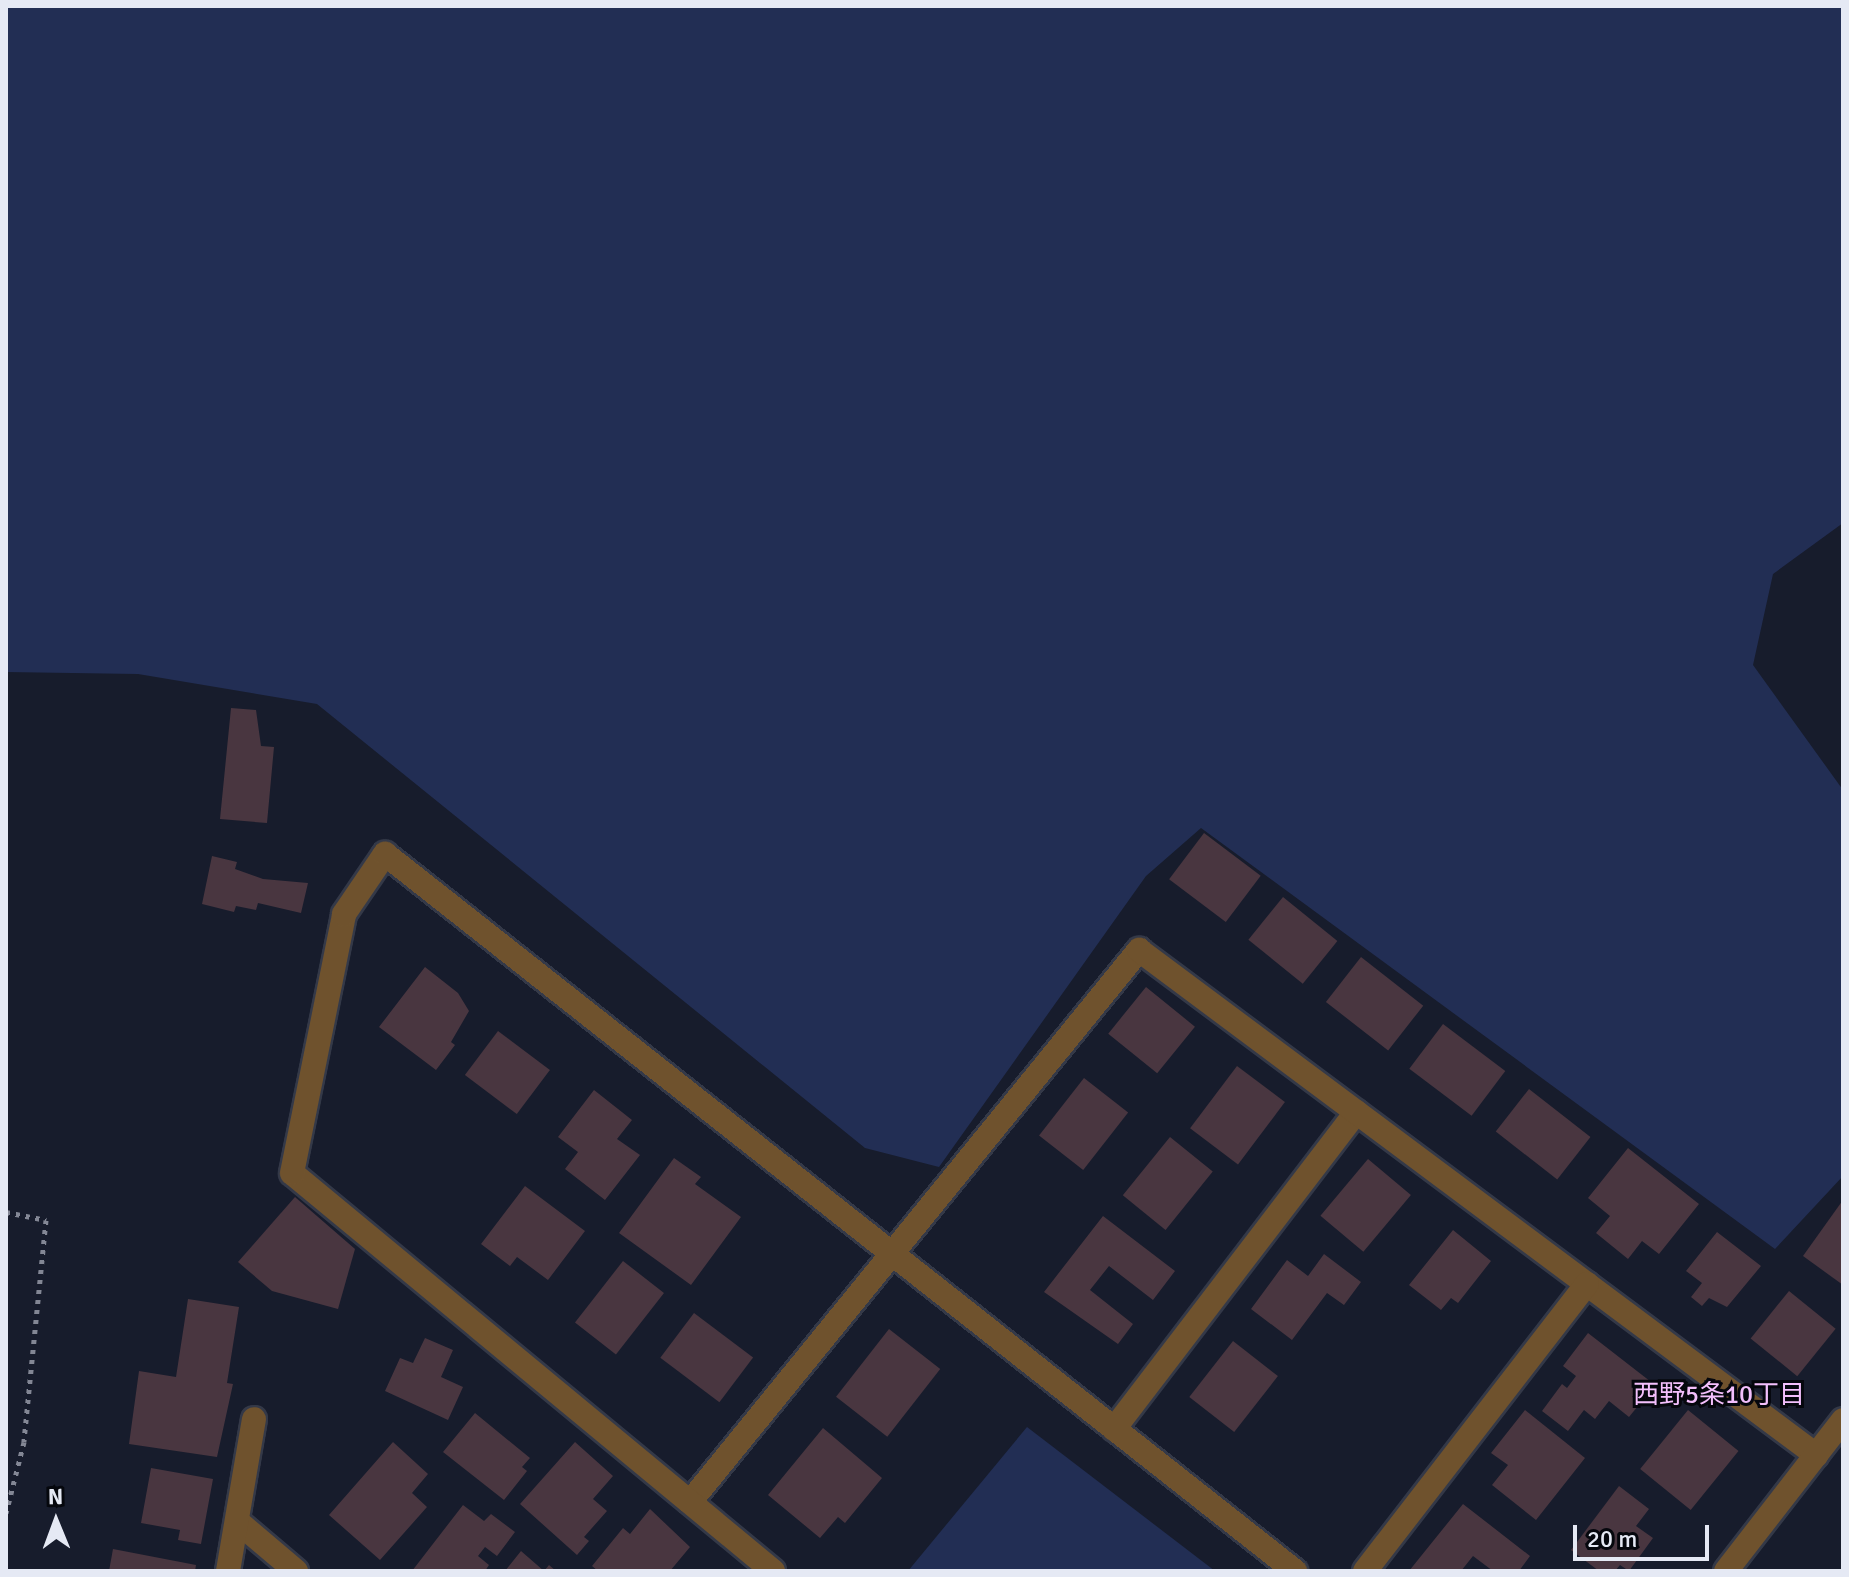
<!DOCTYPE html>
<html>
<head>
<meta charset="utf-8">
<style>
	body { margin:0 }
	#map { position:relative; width:1849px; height:1577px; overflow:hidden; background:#171c2c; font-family:Signika,"Noto Sans JP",sans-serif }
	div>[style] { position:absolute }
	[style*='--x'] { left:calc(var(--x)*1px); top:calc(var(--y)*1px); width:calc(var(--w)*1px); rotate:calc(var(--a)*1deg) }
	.green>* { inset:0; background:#222e54 }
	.building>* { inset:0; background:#493640; transform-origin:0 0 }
	.path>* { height:5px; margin-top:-2.5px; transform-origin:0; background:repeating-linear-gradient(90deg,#838795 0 4px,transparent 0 10px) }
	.roads { filter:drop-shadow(2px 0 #343948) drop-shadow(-2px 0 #343948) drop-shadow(0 2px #343948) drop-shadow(0 -2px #343948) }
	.street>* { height:24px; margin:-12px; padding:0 12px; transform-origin:12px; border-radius:12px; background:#6f522d }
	span { translate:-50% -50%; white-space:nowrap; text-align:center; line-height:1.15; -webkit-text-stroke:6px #05070d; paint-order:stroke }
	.neighbourhood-label { font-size:26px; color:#f3bffc }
	.frame { position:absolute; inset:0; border:8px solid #e5e9f4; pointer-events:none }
	.north { position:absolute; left:16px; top:1481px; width:80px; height:80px; -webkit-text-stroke:6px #05070d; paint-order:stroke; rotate:359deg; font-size:22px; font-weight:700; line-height:32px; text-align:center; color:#e5e9f4 }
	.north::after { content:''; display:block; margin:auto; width:28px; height:36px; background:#e5e9f4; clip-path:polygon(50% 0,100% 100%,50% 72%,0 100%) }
	.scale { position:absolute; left:1573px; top:1525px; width:136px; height:36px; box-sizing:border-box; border:4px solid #e5e9f4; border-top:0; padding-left:10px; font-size:24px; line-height:28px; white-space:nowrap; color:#e5e9f4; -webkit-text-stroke:6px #05070d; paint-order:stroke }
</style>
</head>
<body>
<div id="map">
	<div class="green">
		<i style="clip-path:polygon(6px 6px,1843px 6px,1843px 523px,1773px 574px,1753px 665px,1843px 790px,1843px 1176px,1775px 1249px,1201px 828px,1146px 876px,939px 1167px,865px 1148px,317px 704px,138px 674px,6px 672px)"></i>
		<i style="clip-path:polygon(1027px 1427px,1215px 1571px,908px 1571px)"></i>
	</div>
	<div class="building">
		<i style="clip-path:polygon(231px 708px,256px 710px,261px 746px,274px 747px,267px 823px,220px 819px)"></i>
		<i style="left:1204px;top:833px;width:71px;height:58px;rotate:37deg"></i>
		<i style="clip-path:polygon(212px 856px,237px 862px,235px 869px,263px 879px,308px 883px,301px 913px,258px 903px,256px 910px,236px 906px,234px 912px,202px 904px)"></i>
		<i style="left:1283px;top:897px;width:70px;height:55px;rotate:39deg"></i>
		<i style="left:1361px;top:957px;width:79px;height:57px;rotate:38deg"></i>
		<i style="clip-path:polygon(425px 967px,458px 993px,469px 1011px,451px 1042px,455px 1045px,436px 1070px,379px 1027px)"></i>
		<i style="left:1146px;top:987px;width:63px;height:60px;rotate:39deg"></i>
		<i style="left:1443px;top:1024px;width:78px;height:56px;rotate:37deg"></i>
		<i style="left:498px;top:1031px;width:65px;height:55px;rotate:37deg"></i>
		<i style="left:1237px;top:1066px;width:60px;height:78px;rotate:37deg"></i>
		<i style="left:1084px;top:1078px;width:56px;height:73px;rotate:38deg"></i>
		<i style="left:1529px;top:1089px;width:78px;height:54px;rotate:38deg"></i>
		<i style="clip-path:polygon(594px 1090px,632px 1120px,617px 1139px,640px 1155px,605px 1200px,565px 1169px,578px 1152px,558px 1137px)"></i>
		<i style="left:1170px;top:1137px;width:55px;height:75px;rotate:39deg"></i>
		<i style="clip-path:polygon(1628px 1148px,1699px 1204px,1659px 1254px,1642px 1241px,1628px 1259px,1596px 1233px,1610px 1216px,1588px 1198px)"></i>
		<i style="clip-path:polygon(674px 1158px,701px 1177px,695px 1184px,741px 1217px,691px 1285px,619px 1233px)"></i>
		<i style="left:1368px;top:1159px;width:56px;height:74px;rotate:40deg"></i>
		<i style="clip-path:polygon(525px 1186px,585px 1231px,548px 1280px,517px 1257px,510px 1266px,481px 1244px)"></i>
		<i style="clip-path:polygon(295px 1197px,355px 1249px,338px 1309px,272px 1291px,238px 1262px)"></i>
		<i style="clip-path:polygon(1843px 1200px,1843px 1285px,1803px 1256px)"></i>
		<i style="clip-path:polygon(1103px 1216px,1175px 1271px,1153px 1300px,1109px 1266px,1090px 1290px,1133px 1324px,1118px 1344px,1044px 1292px)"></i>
		<i style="clip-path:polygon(1453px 1230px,1491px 1261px,1458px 1303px,1451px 1298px,1441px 1310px,1409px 1285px)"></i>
		<i style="clip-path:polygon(1717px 1232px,1761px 1266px,1727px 1307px,1709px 1298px,1702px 1306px,1691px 1297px,1702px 1283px,1686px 1271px)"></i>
		<i style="clip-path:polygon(1324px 1254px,1361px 1282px,1344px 1305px,1327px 1293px,1292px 1340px,1251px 1309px,1287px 1260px,1308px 1276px)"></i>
		<i style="left:623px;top:1261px;width:52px;height:78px;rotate:38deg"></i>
		<i style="left:1789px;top:1291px;width:60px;height:61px;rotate:39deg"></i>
		<i style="clip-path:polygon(188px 1299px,239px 1307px,227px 1383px,233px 1384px,217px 1457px,129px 1444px,139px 1371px,176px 1377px)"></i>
		<i style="left:694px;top:1313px;width:74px;height:56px;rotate:37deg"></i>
		<i style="left:889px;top:1329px;width:65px;height:86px;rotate:38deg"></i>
		<i style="clip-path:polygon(1588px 1333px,1655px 1385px,1629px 1417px,1609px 1401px,1595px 1419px,1584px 1410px,1568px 1431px,1542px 1411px,1562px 1384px,1567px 1388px,1576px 1376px,1563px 1366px)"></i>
		<i style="clip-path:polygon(425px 1338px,453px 1350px,441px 1377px,463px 1387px,448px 1420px,385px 1391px,400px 1358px,413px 1363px)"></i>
		<i style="left:1233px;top:1341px;width:57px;height:71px;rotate:38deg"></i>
		<i style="clip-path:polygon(1525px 1410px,1585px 1458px,1536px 1520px,1492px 1485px,1508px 1465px,1491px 1453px)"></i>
		<i style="left:1688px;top:1410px;width:65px;height:76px;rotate:39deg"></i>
		<i style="clip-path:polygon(475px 1413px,530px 1458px,522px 1467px,527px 1471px,504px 1500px,443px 1452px)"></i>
		<i style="clip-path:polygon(823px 1428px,882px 1478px,845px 1523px,838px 1517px,820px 1538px,768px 1495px)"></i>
		<i style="clip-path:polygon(393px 1442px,428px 1474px,412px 1493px,427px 1507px,380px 1560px,329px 1515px)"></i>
		<i style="clip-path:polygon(575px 1442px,613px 1476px,593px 1499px,607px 1511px,584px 1537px,589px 1541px,577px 1555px,520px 1504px)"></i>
		<i style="clip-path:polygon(151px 1468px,213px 1479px,201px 1544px,178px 1540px,180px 1530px,141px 1523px)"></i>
		<i style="clip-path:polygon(1619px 1486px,1649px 1509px,1636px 1526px,1653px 1538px,1629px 1571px,1620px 1565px,1615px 1571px,1599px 1571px,1571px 1550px)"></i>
		<i style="clip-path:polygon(1463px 1504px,1530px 1556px,1519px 1571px,1493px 1571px,1473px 1556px,1461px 1571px,1409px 1571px)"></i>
		<i style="clip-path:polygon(463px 1505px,484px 1521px,491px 1514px,515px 1532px,497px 1556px,485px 1547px,478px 1556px,489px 1565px,485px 1571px,412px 1571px)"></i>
		<i style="clip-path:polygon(650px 1509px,690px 1547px,670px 1571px,598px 1571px,592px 1566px,623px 1528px,630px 1534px)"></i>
		<i style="clip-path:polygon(113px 1549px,196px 1565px,195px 1571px,109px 1571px)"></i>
		<i style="clip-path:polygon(521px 1551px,544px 1571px,549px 1565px,556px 1571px,505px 1571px)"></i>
	</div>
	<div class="path">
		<i style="--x:6;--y:1212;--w:41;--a:11.3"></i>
		<i style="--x:46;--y:1220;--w:223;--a:95.7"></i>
		<i style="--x:24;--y:1442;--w:73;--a:104.2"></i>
	</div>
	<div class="roads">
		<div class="street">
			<i style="--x:1114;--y:1429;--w:399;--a:-52.6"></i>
			<i style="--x:690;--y:1502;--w:712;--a:-50.87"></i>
			<i style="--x:1139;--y:950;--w:845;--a:36.72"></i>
			<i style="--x:238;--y:1522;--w:76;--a:40.2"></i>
			<i style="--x:228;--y:1571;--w:154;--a:-80.3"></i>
			<i style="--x:773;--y:1571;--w:624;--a:-140.39"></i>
			<i style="--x:292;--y:1173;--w:264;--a:-78.6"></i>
			<i style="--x:344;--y:914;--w:73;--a:-55.7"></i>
			<i style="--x:385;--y:854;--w:1159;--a:38.24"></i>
			<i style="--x:1365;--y:1571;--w:363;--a:-52.3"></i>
			<i style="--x:1726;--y:1571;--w:191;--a:-52.2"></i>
		</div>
	</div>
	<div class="neighbourhood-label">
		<span style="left:1719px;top:1396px">西野5条10丁目</span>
	</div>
	<div class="frame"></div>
	<div class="north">N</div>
	<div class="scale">20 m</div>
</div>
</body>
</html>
